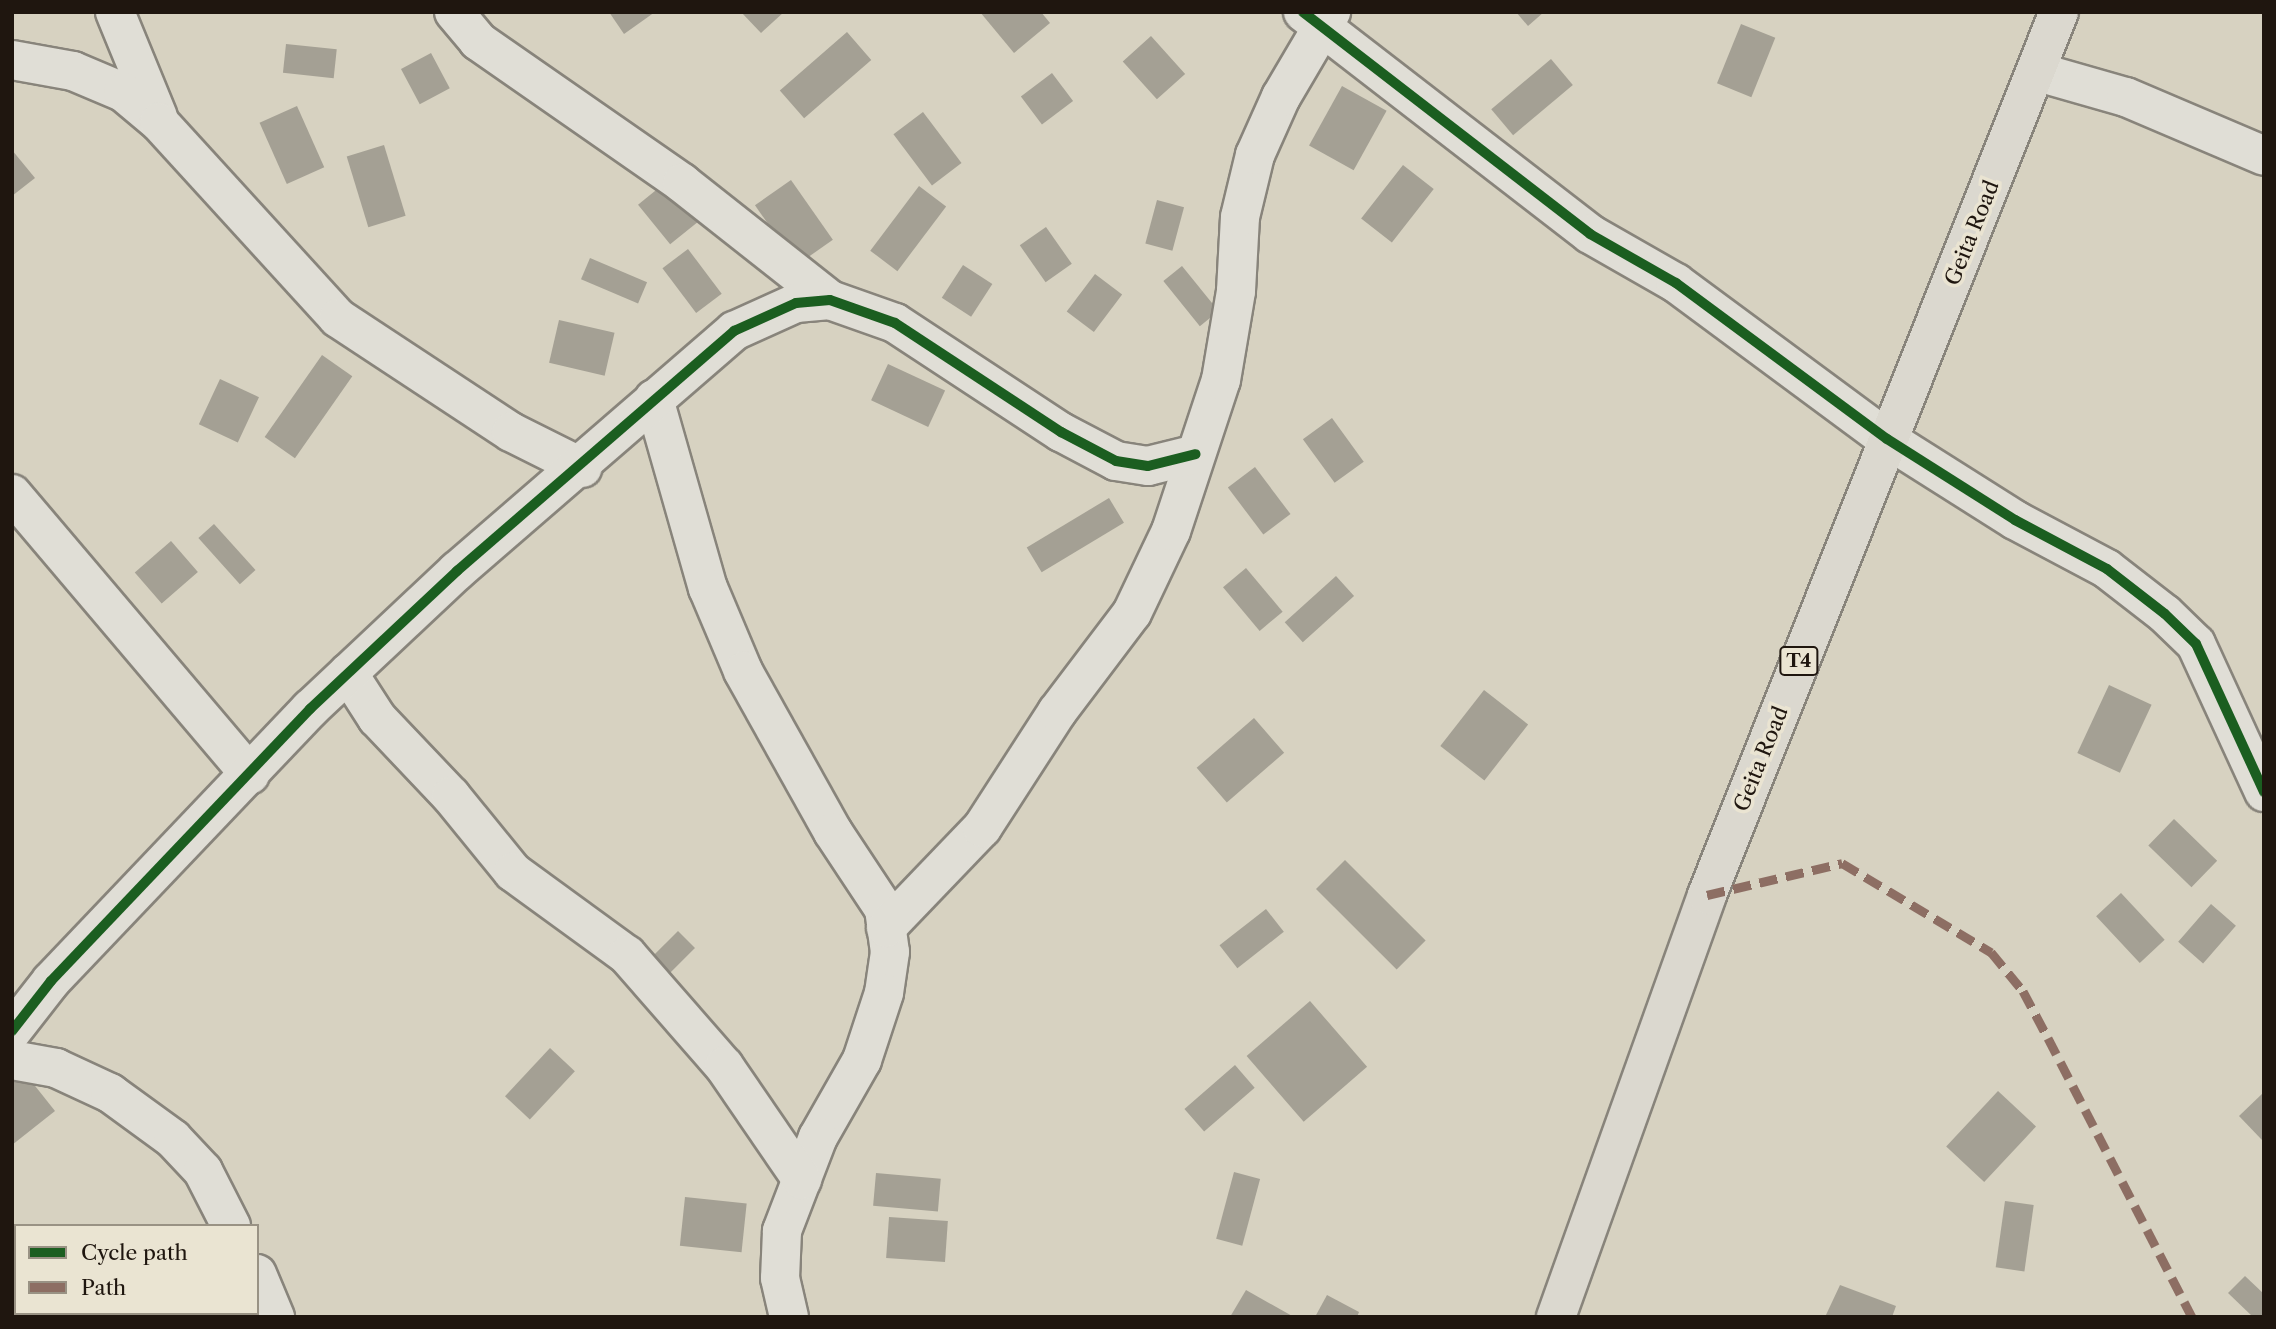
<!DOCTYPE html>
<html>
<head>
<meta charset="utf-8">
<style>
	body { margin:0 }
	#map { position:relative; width:2276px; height:1329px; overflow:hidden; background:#d7d2c1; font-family:"Libre Caslon Text",serif }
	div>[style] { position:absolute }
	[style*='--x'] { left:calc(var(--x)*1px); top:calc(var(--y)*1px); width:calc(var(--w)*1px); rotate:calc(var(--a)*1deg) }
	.building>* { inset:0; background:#a4a094; transform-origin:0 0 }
	.roads { filter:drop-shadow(2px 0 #88847b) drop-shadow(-2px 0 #88847b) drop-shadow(0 2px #88847b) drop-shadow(0 -2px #88847b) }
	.minor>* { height:38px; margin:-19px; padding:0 19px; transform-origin:19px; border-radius:19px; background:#e0ded6 }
	.highway>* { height:38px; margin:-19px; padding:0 19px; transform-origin:19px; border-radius:19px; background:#dbd8cf }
	.quiet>* { height:9px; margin-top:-4.5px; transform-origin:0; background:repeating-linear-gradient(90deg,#8d6e63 0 18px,transparent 0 27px) }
	.cycleway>* { height:10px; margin:-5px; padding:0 5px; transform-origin:5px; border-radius:5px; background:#1b5e20 }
	span { translate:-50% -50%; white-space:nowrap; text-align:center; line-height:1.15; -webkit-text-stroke:7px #eae4d2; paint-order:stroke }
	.shield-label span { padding:2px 5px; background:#eae4d2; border:2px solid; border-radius:5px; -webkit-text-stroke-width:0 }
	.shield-label { font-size:19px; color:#1f160f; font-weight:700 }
	.street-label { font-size:21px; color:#1f160f }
	.frame { position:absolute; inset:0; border:14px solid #1f160f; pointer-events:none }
	.legend { position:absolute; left:14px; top:1224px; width:245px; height:91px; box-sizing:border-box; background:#eae4d2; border:2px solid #999284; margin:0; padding:9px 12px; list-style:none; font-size:21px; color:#1f160f }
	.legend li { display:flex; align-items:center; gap:14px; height:35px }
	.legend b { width:35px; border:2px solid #999284 }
</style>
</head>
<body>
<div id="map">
	<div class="building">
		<i style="clip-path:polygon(609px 12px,655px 12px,624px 34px)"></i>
		<i style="clip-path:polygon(741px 12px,784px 12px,761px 33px)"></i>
		<i style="clip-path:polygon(980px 12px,1041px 12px,1050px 23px,1014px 53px)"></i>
		<i style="clip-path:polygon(1516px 12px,1544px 12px,1528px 26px)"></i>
		<i style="left:1741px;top:24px;width:37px;height:64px;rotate:22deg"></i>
		<i style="left:847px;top:32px;width:37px;height:89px;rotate:49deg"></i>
		<i style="left:1151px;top:36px;width:51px;height:38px;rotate:48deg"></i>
		<i style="left:286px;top:44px;width:51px;height:29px;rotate:6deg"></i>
		<i style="left:431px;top:53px;width:40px;height:34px;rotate:62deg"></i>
		<i style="left:1551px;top:59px;width:34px;height:78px;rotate:50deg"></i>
		<i style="left:1052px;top:73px;width:35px;height:39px;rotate:53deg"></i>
		<i style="left:1342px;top:86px;width:51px;height:68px;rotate:29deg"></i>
		<i style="left:297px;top:106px;width:67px;height:41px;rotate:66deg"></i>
		<i style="left:923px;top:112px;width:64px;height:37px;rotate:53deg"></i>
		<i style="left:384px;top:145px;width:74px;height:39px;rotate:73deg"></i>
		<i style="clip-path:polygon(12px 150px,35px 178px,12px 196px)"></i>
		<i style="left:1403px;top:165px;width:39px;height:68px;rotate:38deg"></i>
		<i style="left:791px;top:180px;width:73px;height:44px;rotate:55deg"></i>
		<i style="left:666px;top:182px;width:51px;height:36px;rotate:51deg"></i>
		<i style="left:919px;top:186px;width:34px;height:81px;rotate:37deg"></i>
		<i style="left:1157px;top:200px;width:28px;height:45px;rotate:15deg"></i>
		<i style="left:1046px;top:227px;width:45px;height:32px;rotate:55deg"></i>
		<i style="left:688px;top:249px;width:56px;height:32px;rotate:53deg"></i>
		<i style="left:590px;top:258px;width:62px;height:23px;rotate:23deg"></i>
		<i style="left:963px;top:265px;width:35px;height:39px;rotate:33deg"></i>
		<i style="left:1182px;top:266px;width:58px;height:24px;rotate:51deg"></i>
		<i style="left:1095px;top:274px;width:34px;height:47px;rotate:37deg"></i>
		<i style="left:559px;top:320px;width:57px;height:44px;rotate:13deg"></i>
		<i style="left:322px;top:355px;width:37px;height:100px;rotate:35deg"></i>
		<i style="left:888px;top:364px;width:63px;height:40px;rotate:25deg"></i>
		<i style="left:220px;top:379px;width:43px;height:50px;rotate:25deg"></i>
		<i style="left:1332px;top:418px;width:54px;height:36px;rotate:54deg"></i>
		<i style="left:1255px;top:467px;width:59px;height:34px;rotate:53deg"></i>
		<i style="left:1109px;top:498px;width:29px;height:96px;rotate:59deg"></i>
		<i style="left:214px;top:524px;width:62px;height:21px;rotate:48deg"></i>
		<i style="left:171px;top:541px;width:41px;height:48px;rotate:49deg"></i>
		<i style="left:1246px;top:568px;width:57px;height:30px;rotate:50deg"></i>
		<i style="left:1336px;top:576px;width:27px;height:69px;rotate:48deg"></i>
		<i style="left:2109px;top:685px;width:47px;height:75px;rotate:25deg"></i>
		<i style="left:1484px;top:690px;width:56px;height:71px;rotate:38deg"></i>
		<i style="left:1254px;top:718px;width:46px;height:76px;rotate:49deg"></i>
		<i style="left:2174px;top:819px;width:60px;height:37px;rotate:44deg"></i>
		<i style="left:1345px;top:860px;width:114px;height:41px;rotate:45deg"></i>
		<i style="left:2121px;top:893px;width:64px;height:34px;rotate:47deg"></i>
		<i style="left:2211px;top:904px;width:33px;height:50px;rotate:41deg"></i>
		<i style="left:1266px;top:909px;width:29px;height:59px;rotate:52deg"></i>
		<i style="left:678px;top:931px;width:24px;height:45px;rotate:45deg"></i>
		<i style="left:1310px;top:1001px;width:87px;height:84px;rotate:49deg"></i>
		<i style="left:550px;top:1048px;width:34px;height:66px;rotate:43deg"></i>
		<i style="left:1235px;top:1065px;width:30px;height:67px;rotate:49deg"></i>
		<i style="clip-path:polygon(24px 1072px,55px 1111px,12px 1145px,12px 1082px)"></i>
		<i style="left:1998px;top:1091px;width:52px;height:76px;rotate:43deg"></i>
		<i style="clip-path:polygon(2264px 1092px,2264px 1138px,2262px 1140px,2239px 1116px)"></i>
		<i style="left:1234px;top:1172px;width:27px;height:69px;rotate:15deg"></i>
		<i style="left:876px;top:1173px;width:65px;height:33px;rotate:5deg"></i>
		<i style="left:685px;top:1197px;width:62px;height:49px;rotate:6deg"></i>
		<i style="left:2005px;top:1201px;width:29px;height:67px;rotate:8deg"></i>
		<i style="left:889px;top:1217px;width:59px;height:41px;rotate:4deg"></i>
		<i style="clip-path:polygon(2245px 1276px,2264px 1294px,2264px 1317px,2253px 1317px,2228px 1293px)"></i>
		<i style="clip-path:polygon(1840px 1285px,1896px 1306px,1892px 1317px,1825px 1317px)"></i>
		<i style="clip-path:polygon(1246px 1290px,1294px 1317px,1230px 1317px)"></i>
		<i style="clip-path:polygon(1327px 1295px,1359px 1312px,1357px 1317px,1315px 1317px)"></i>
	</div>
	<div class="roads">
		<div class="minor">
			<i style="--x:115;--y:12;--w:113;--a:67.7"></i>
			<i style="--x:454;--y:12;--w:38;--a:50"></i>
			<i style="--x:478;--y:41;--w:249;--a:34.8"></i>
			<i style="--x:682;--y:183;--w:189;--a:38.3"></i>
			<i style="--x:1303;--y:12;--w:363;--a:37.7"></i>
			<i style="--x:1590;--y:234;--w:99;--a:29.7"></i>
			<i style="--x:1676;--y:283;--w:262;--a:36.5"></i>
			<i style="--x:1887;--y:439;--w:151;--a:32.3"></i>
			<i style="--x:2015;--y:520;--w:104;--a:28"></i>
			<i style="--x:2107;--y:569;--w:73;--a:37.8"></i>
			<i style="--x:2165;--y:614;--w:43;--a:44.1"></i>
			<i style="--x:2196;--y:644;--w:163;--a:65.3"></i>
			<i style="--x:12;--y:60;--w:62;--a:10.2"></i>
			<i style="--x:73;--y:71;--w:54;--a:22.8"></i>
			<i style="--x:123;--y:92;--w:47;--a:39.8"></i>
			<i style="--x:159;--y:122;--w:265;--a:47.6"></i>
			<i style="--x:338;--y:318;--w:207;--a:33.4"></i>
			<i style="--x:511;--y:432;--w:80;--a:26.6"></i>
			<i style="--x:2038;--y:72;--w:91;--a:15.9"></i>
			<i style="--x:2126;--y:97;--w:150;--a:23.1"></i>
			<i style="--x:654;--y:399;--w:197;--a:74.1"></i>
			<i style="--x:708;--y:588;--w:90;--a:67.1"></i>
			<i style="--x:743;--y:671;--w:184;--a:60.8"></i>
			<i style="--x:833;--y:832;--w:92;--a:56.5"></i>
			<i style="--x:884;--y:909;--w:43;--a:82.1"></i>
			<i style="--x:890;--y:952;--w:41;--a:98.3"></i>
			<i style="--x:884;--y:993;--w:71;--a:108.2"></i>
			<i style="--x:862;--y:1060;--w:89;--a:119.7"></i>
			<i style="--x:818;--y:1137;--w:101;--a:111"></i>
			<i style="--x:782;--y:1231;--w:47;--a:92.4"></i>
			<i style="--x:780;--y:1278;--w:40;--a:77"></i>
			<i style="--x:12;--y:494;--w:368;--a:49.7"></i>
			<i style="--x:348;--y:673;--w:54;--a:57.2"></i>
			<i style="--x:377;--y:718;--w:108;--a:46.5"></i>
			<i style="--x:451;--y:796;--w:98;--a:50.8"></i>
			<i style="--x:513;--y:872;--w:141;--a:36.1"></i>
			<i style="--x:627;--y:955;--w:147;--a:48.9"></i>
			<i style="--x:724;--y:1066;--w:138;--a:55.6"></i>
			<i style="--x:886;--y:928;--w:139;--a:-46.2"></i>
			<i style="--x:982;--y:828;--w:138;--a:-57.1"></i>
			<i style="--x:1057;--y:712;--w:124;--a:-52.9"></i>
			<i style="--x:1132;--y:613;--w:91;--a:-64.6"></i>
			<i style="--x:1171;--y:531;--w:159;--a:-71.7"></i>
			<i style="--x:1221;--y:380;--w:90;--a:-80.4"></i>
			<i style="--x:1236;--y:291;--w:74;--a:-86.9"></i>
			<i style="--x:1240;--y:217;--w:64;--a:-76.4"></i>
			<i style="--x:1255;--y:155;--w:64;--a:-65.9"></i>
			<i style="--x:1281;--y:97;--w:99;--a:-59.5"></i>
			<i style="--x:12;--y:1031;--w:63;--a:-52"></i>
			<i style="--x:51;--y:981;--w:376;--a:-46.4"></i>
			<i style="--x:310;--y:709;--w:202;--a:-43.2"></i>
			<i style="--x:457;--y:571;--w:367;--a:-40.9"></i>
			<i style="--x:734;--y:331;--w:68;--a:-24.3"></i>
			<i style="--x:796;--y:303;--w:34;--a:-5"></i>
			<i style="--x:830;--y:300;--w:69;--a:19.5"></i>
			<i style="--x:895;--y:323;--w:199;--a:33.3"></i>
			<i style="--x:1061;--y:432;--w:62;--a:27.8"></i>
			<i style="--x:1116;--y:461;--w:32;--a:9"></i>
			<i style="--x:1148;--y:466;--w:49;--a:-14"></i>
			<i style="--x:12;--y:1060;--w:45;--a:10.3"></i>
			<i style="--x:56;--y:1068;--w:60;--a:24.8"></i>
			<i style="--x:110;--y:1093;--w:78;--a:36.1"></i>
			<i style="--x:173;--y:1139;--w:44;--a:46.8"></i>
			<i style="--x:203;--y:1171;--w:62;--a:63"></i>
			<i style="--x:257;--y:1274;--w:47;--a:67.3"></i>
		</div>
		<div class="highway">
			<i style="--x:1556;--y:1317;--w:448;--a:-70.3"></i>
			<i style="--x:1707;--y:895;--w:951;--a:-68.27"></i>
		</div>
	</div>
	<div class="quiet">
		<i style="--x:1707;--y:895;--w:139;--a:-13.3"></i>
		<i style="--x:1842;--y:863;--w:174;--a:30.9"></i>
		<i style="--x:1991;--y:952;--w:50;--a:50.6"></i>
		<i style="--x:2023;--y:991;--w:53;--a:62"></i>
		<i style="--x:2048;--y:1038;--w:314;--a:62.7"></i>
	</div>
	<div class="cycleway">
		<i style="--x:1303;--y:12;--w:363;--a:37.7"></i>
		<i style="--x:1590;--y:234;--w:99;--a:29.7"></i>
		<i style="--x:1676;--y:283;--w:262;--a:36.5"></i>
		<i style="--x:1887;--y:439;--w:151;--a:32.3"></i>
		<i style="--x:2015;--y:520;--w:104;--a:28"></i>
		<i style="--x:2107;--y:569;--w:73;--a:37.8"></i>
		<i style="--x:2165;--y:614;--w:43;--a:44.1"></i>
		<i style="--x:2196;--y:644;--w:163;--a:65.3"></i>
		<i style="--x:12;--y:1031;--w:63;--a:-52"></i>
		<i style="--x:51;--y:981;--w:376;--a:-46.4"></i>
		<i style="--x:310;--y:709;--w:202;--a:-43.2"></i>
		<i style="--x:457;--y:571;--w:367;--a:-40.9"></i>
		<i style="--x:734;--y:331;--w:68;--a:-24.3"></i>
		<i style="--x:796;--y:303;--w:34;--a:-5"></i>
		<i style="--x:830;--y:300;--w:69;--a:19.5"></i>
		<i style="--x:895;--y:323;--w:199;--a:33.3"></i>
		<i style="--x:1061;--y:432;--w:62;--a:27.8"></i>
		<i style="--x:1116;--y:461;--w:32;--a:9"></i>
		<i style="--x:1148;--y:466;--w:49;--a:-14"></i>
	</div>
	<div class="shield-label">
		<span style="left:1799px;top:661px">T4</span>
	</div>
	<div class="street-label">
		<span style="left:1972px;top:233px;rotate:-68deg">Geita Road</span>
		<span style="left:1761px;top:759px;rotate:-68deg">Geita Road</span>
	</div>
	<div class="frame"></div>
	<ul class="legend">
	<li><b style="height:9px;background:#1b5e20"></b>Cycle path</li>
	<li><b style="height:9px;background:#8d6e63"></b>Path</li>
	</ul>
</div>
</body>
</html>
